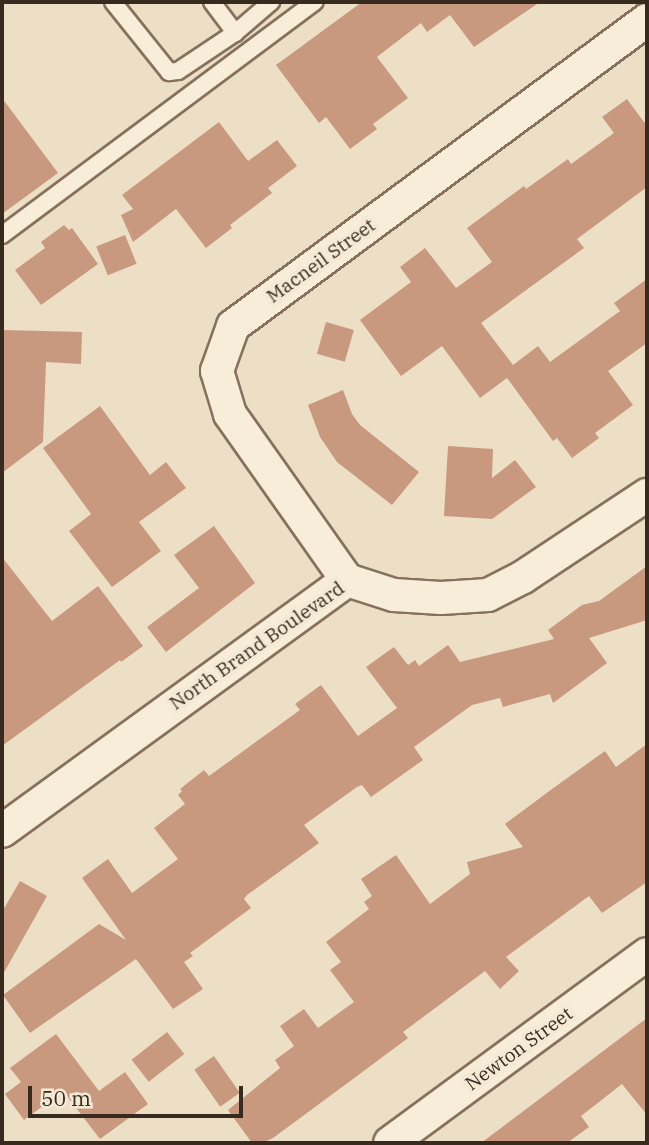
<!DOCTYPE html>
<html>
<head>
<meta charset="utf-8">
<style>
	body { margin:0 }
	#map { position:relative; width:649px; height:1145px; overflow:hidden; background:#ecdfc6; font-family:"IBM Plex Serif",serif }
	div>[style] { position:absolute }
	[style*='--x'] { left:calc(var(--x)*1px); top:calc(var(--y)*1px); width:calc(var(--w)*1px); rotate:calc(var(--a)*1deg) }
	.building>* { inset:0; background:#c8997e; transform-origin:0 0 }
	.roads { filter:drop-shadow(2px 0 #86715c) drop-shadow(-2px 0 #86715c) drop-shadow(0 2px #86715c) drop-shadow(0 -2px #86715c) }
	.lane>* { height:16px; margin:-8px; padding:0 8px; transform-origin:8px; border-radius:8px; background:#f7edd9 }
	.street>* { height:32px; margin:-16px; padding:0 16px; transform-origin:16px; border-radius:16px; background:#f7edd9 }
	span { translate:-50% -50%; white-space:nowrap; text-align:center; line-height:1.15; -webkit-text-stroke:7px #f4e9d5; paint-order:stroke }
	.street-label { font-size:19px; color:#372a1f }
	.frame { position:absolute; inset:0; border:4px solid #372a1f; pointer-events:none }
	.scale { position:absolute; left:28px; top:1086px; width:215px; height:32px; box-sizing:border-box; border:4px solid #372a1f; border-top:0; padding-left:9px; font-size:21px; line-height:24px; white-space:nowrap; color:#372a1f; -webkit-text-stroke:5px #f4e9d5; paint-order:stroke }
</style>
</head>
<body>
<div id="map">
	<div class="building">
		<i style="clip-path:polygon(362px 2px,540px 2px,474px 47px,450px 15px,427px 32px,421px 23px,377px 57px,408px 98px,373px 124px,377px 129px,350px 149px,326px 117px,319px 123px,276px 65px)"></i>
		<i style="clip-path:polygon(2px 98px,58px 173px,2px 214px)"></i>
		<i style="clip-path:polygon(627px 99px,647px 126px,647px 187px,577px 239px,584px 248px,481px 323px,513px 365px,538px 346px,550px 362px,620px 311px,614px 303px,647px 279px,647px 343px,608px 371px,633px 405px,595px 433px,599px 438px,572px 458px,557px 438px,553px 441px,507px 378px,480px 398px,442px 346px,401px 376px,360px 320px,411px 282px,400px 267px,425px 248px,456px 288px,492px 262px,467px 228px,524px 186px,526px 189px,568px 159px,571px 164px,614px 133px,602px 117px)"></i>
		<i style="clip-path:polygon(219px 122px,248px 161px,277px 140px,297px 166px,268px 188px,272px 193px,230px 225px,232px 228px,206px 248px,176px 209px,133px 242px,121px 215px,133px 209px,122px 195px)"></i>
		<i style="clip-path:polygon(64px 225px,69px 230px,72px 228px,98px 264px,41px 305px,15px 270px,45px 248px,41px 242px)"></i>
		<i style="left:125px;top:235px;width:31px;height:31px;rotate:68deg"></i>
		<i style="left:326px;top:322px;width:29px;height:33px;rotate:16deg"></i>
		<i style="clip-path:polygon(3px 330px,82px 332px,81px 364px,46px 362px,43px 442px,2px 473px)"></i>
		<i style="clip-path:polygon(343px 390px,352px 414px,360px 425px,419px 472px,392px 505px,337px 462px,320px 437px,308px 405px)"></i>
		<i style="clip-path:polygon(100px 406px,150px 475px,166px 462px,186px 488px,139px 522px,161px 551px,112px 587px,69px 531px,91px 514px,43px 448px)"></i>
		<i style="clip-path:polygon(448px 446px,493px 449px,492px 478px,515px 460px,536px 487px,492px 519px,444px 516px)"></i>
		<i style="clip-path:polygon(214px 526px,255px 583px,166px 652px,147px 627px,199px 588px,174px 555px)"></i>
		<i style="clip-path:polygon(2px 557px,52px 621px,98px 586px,143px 646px,121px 662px,120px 660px,2px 746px)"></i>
		<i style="clip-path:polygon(647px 566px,647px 620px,589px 638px,607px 663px,553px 703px,550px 694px,503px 707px,500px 698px,472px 705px,414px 747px,423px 760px,371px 797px,362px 785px,357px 787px,304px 825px,319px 843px,247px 895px,244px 899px,251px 908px,190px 953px,193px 956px,184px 962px,203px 989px,173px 1009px,136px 959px,30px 1033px,3px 995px,99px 924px,126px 940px,82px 878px,108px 859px,132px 893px,178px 859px,154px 828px,185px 804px,178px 795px,182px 791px,180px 789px,204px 770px,209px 776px,242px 752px,300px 710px,295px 704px,321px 685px,358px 736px,397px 708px,366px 667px,394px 647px,408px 665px,415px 660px,419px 666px,448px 645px,460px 662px,554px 639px,548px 630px,582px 605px,599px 601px)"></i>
		<i style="clip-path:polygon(647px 744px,647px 882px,602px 913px,589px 896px,506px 957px,519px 971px,500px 989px,485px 971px,403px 1032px,408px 1038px,353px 1079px,273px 1138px,262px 1143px,252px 1143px,228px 1110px,280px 1068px,275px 1060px,294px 1046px,280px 1026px,304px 1009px,318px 1028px,354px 1002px,330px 970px,341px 962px,326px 942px,369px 909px,364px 902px,372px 896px,361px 879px,396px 855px,430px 904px,470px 874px,467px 862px,523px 847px,505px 824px,552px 789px,605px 751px,616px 767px)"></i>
		<i style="clip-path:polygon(20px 881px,47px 896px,2px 976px,2px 912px)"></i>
		<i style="clip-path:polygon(647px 1018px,647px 1115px,622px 1084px,581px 1116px,589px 1127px,567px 1143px,481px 1143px)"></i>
		<i style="left:167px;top:1032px;width:28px;height:45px;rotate:52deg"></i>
		<i style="clip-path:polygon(56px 1034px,99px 1091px,125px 1072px,148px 1104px,100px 1139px,63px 1091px,24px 1120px,5px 1094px,21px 1082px,10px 1068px)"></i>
		<i style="left:214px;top:1056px;width:45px;height:24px;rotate:55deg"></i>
	</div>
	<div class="roads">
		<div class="lane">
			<i style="--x:113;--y:2;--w:90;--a:51.3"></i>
			<i style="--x:169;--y:72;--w:9;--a:-6"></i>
			<i style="--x:178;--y:71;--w:69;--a:-33.7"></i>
			<i style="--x:212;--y:2;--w:39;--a:53"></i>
			<i style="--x:235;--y:33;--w:48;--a:-40.7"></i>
			<i style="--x:2;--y:235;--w:390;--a:-36.7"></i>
		</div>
		<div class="street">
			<i style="--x:347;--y:580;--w:203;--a:-125.2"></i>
			<i style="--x:230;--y:414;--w:45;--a:-106.8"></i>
			<i style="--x:217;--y:371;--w:48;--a:-70.4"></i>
			<i style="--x:233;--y:326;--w:515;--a:-36.47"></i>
			<i style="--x:2;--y:831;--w:427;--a:-36"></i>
			<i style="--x:347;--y:580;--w:49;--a:17.7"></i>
			<i style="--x:394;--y:595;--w:47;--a:3.7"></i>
			<i style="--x:441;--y:598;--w:47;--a:-3.7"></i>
			<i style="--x:488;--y:595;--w:39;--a:-27"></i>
			<i style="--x:523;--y:577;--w:149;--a:-33.5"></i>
			<i style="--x:390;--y:1143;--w:319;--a:-36.3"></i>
		</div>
	</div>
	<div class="street-label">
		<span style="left:321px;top:261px;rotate:-36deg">Macneil Street</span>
		<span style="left:257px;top:646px;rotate:-35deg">North Brand Boulevard</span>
		<span style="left:519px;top:1049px;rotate:-36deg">Newton Street</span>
	</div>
	<div class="frame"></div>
	<div class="scale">50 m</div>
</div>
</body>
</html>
